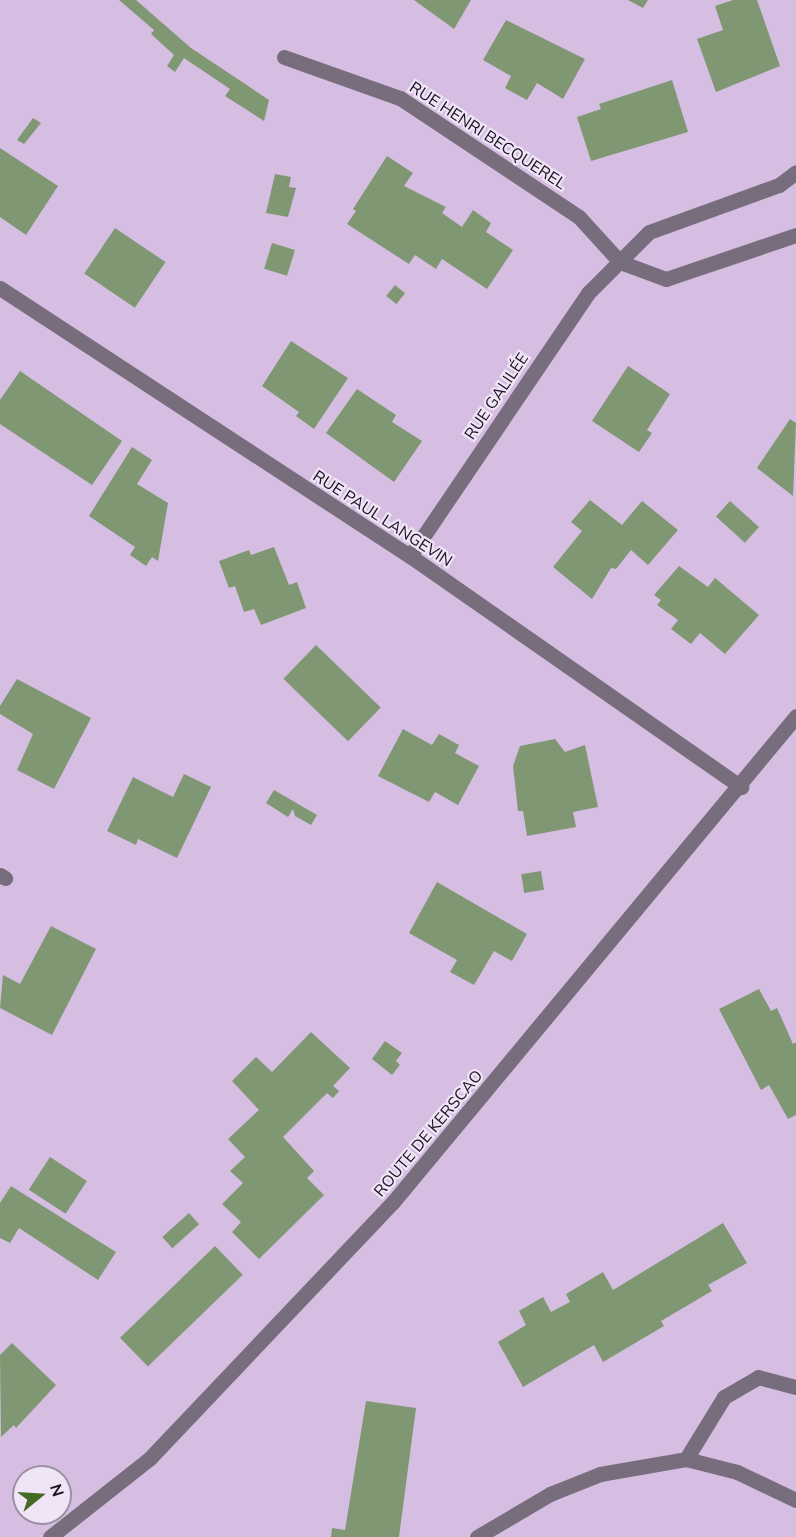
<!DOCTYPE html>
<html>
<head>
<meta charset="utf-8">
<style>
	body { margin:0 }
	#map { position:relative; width:796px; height:1537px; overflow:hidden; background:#d6bee3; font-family:Mulish,sans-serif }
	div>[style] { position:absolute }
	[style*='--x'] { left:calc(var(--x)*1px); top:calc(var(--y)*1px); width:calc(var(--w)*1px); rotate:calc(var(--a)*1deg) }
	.building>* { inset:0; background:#809773; transform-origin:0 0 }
	.minor>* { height:15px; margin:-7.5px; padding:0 7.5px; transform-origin:7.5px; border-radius:7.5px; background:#776d7c }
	span { translate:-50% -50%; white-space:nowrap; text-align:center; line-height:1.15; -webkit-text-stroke:4.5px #f0e4f7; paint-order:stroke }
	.street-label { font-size:16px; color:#1b121f }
	.north { position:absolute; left:12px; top:1465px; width:60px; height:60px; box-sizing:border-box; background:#f0e4f7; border:2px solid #9b90a1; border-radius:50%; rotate:72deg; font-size:16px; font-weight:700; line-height:24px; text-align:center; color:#1b121f }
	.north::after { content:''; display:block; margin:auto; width:21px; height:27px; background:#436b26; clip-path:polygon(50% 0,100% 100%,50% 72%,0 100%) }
</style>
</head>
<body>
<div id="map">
	<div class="building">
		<i style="clip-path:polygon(119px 0,136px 0,191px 48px,269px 100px,264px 121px,225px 96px,230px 89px,184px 58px,175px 72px,167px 66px,174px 55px,151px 34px,154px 30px)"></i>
		<i style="clip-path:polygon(414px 0,471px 0,454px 29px)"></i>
		<i style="clip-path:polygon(628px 0,648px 0,643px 8px)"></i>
		<i style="clip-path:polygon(733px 0,757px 0,780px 66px,716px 92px,697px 39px,723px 30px,715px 6px)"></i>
		<i style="clip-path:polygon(506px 20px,585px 59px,563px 99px,537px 83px,527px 100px,505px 88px,511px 76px,483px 60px)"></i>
		<i style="clip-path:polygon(672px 80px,688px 132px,591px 161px,577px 117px,601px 109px,599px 104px)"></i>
		<i style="clip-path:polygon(33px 118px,41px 123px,24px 144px,17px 140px)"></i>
		<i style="clip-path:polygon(0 148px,58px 186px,26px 235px,0 217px)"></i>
		<i style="clip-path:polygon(387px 156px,413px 173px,404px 186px,446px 207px,442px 213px,462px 227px,473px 210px,491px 223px,486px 232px,513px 250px,487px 289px,442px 259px,436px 269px,415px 255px,409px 264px,347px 224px,356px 211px,353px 209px)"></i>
		<i style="clip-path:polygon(275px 174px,291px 177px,289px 187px,296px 188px,288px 217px,266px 213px)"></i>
		<i style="left:115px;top:228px;width:61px;height:55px;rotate:34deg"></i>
		<i style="left:272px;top:243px;width:24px;height:27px;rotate:17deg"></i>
		<i style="left:395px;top:285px;width:13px;height:14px;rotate:39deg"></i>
		<i style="clip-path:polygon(291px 341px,348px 378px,314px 429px,296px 416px,299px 412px,262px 386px)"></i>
		<i style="clip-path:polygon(628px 366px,670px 394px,647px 430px,652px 433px,639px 452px,592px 421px)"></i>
		<i style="clip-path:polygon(20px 371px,122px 441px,92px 485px,0 424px,0 400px)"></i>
		<i style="clip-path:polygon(357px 389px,396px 415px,392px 422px,422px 441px,394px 482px,326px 433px)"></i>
		<i style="clip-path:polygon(790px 419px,796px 423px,793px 496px,757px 468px)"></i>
		<i style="clip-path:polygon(132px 447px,152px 460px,137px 484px,168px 503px,158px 561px,152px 557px,146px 566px,130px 555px,135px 547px,89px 516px)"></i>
		<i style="clip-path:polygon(590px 500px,622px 525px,642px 501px,678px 530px,648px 565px,631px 550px,616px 569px,611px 568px,592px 599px,553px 567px,582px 531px,571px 522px)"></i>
		<i style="left:730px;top:501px;width:39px;height:21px;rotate:42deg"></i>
		<i style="clip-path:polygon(274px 547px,289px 585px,297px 582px,306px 608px,261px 625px,254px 609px,244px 612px,235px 586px,229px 588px,219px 561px,249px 550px,251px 555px)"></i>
		<i style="clip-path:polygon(679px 566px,708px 587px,715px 578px,759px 615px,725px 654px,700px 633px,691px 644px,671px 629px,678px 620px,657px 605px,661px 600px,654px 595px)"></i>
		<i style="left:316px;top:645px;width:90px;height:47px;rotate:44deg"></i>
		<i style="clip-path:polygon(17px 679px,91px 718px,54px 789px,17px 770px,33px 734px,0 714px,0 706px)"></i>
		<i style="clip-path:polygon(403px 729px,432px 745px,439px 734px,459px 745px,455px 753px,479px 766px,458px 805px,435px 792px,429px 802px,378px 776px)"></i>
		<i style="clip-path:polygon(555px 739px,565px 752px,585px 745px,598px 807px,573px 812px,576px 827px,527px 836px,523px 811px,518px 811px,513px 766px,520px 746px)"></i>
		<i style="clip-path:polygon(184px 774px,211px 787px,177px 858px,138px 839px,136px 845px,107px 831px,133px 777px,173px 797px)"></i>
		<i style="clip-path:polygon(274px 790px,317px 815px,311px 825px,295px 816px,293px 809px,288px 817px,266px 803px)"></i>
		<i style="left:541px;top:871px;width:19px;height:20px;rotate:81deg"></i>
		<i style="clip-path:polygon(437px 882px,527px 934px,512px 961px,494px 951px,474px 985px,450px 972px,457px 960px,409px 933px)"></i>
		<i style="clip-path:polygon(51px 926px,96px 949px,52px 1035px,0 1008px,3px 975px,20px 984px)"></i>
		<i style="clip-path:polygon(759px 989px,771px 1011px,777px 1008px,793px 1044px,796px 1042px,796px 1115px,788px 1119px,769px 1085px,761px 1090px,719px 1009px)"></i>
		<i style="clip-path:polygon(311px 1032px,350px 1068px,333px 1086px,339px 1091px,333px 1098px,327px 1093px,283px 1137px,314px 1171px,307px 1178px,324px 1195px,259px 1259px,232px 1232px,241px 1222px,222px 1204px,243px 1183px,230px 1171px,245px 1157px,228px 1139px,259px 1110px,232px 1081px,256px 1057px,272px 1072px)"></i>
		<i style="clip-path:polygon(385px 1041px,402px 1053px,396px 1061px,400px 1065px,392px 1075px,372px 1059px)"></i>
		<i style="left:50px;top:1157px;width:44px;height:39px;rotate:33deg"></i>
		<i style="clip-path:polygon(11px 1186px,116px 1252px,98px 1280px,19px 1228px,10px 1243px,0 1238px,0 1203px)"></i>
		<i style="left:189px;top:1213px;width:15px;height:36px;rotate:48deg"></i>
		<i style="clip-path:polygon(723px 1223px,747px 1263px,708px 1285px,712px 1291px,661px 1321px,664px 1326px,603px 1362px,594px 1345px,523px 1387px,498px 1342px,526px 1325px,519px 1311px,543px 1297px,551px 1312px,570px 1302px,566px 1294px,603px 1272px,613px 1290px)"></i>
		<i style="left:215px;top:1246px;width:40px;height:132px;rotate:46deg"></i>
		<i style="clip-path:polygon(12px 1343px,56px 1385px,16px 1428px,14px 1425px,1px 1437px,0 1355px)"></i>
		<i style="clip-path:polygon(366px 1401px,416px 1408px,399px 1537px,331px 1537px,332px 1528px,345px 1530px)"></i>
	</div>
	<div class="minor">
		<i style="--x:284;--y:57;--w:123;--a:19.5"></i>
		<i style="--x:400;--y:98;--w:215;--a:33.6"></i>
		<i style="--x:579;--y:217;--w:61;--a:47.7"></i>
		<i style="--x:620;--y:262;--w:49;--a:20.3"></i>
		<i style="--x:666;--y:279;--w:137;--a:-18.7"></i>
		<i style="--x:0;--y:288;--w:490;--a:33.2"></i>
		<i style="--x:410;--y:556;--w:404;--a:34.9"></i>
		<i style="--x:410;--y:556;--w:318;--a:-55.9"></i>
		<i style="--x:588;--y:293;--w:86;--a:-45"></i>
		<i style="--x:649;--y:232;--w:138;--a:-19.9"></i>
		<i style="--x:779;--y:185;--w:21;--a:-37"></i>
		<i style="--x:0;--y:875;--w:6;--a:31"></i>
		<i style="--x:686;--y:1459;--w:73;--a:-58.5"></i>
		<i style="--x:724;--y:1397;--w:39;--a:-30"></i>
		<i style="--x:758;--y:1377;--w:39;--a:15"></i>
		<i style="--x:50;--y:1537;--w:127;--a:-38.3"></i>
		<i style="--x:150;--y:1458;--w:353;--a:-46.5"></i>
		<i style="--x:393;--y:1202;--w:631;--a:-50.33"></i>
		<i style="--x:477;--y:1537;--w:85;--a:-30.5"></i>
		<i style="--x:550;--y:1494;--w:54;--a:-21.8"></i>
		<i style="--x:600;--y:1474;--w:87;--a:-9.9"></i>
		<i style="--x:686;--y:1459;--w:53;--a:14.3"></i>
		<i style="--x:737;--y:1472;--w:65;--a:25.4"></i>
	</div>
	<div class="street-label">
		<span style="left:488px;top:135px;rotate:33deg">RUE HENRI BECQUEREL</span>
		<span style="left:496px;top:396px;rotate:-56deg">RUE GALILÉE</span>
		<span style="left:383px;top:518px;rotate:33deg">RUE PAUL LANGEVIN</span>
		<span style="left:428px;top:1133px;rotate:-50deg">ROUTE DE KERSCAO</span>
	</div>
	<div class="north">N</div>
</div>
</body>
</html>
